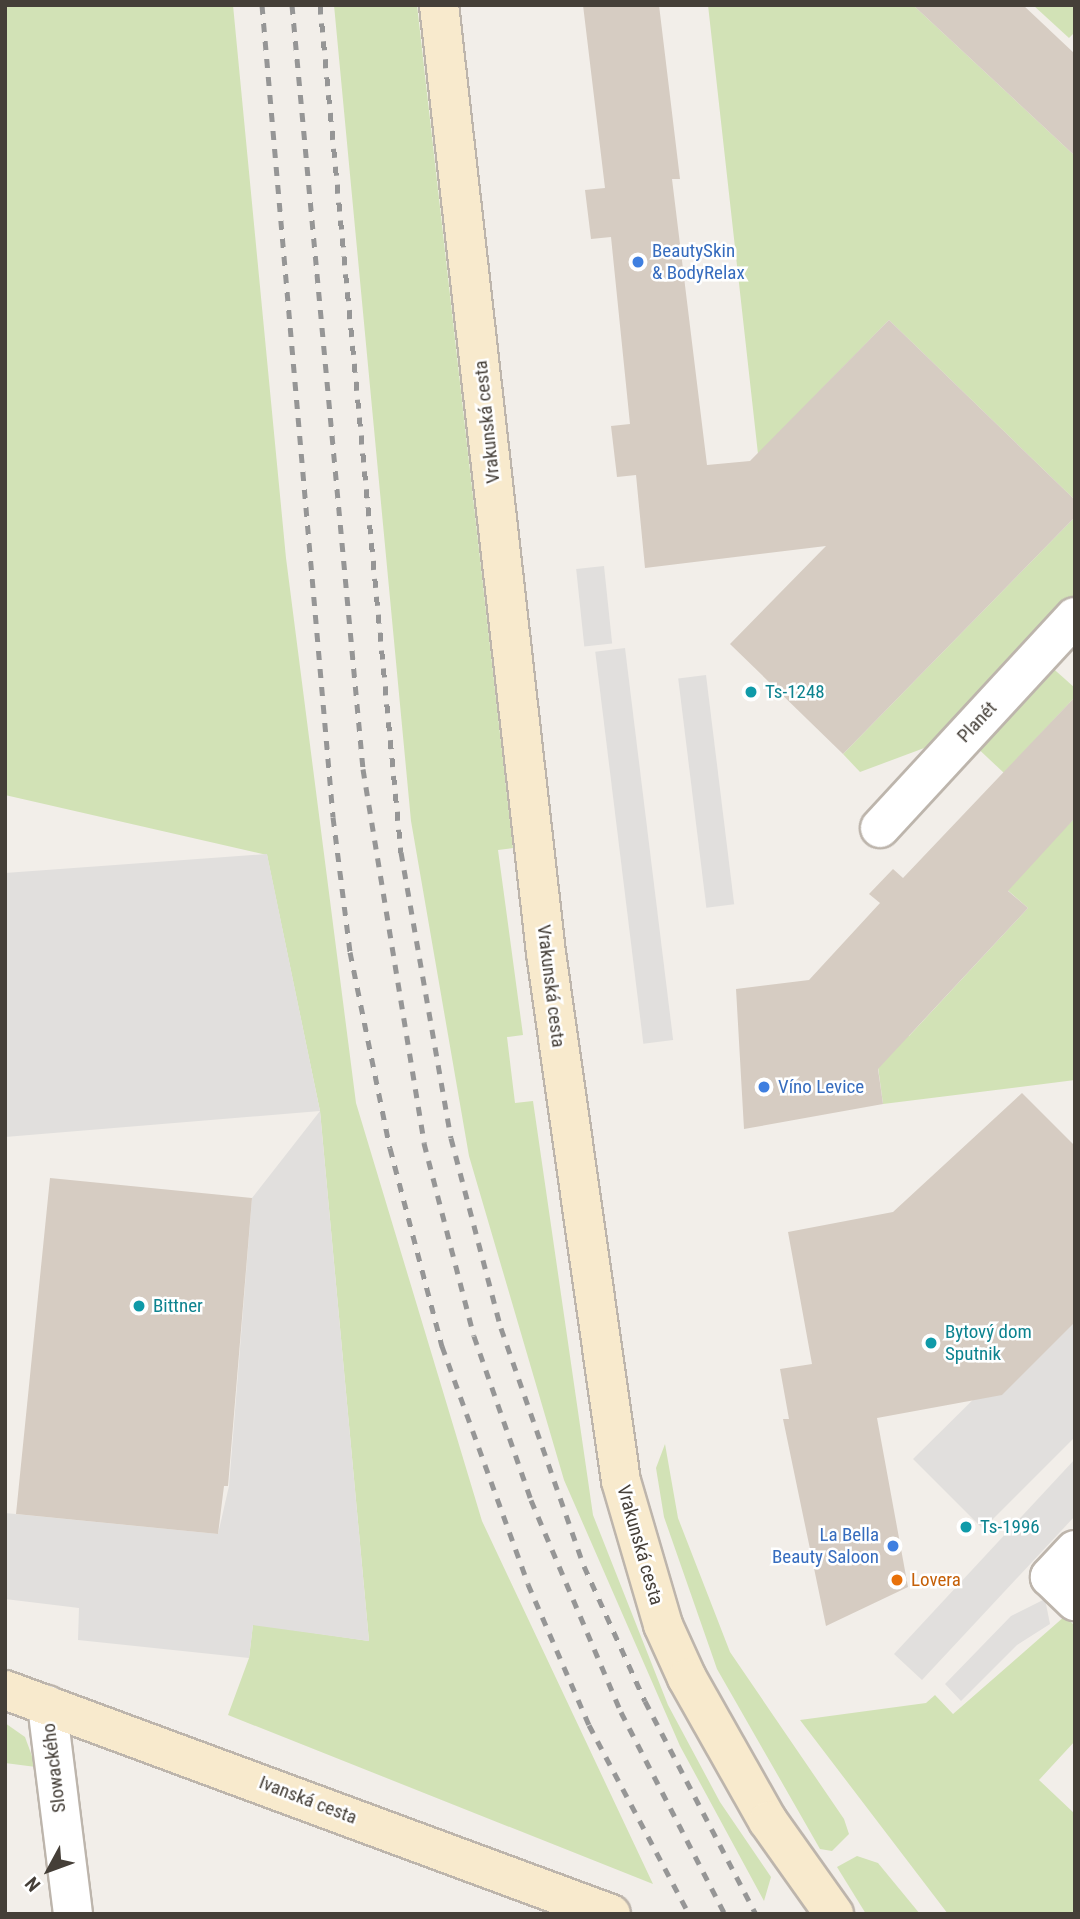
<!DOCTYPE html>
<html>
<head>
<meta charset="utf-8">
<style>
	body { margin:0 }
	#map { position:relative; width:1080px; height:1919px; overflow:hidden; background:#f2eee9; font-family:"Roboto Condensed",sans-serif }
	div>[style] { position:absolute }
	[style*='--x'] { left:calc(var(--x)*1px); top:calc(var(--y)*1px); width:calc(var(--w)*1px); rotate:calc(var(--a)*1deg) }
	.green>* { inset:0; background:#d2e2b6 }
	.parking>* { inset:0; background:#e1dfdd; transform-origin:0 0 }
	.building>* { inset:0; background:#d6ccc2 }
	.roads { filter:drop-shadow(2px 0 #bdb5ac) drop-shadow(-2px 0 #bdb5ac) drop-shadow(0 2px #bdb5ac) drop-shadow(0 -2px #bdb5ac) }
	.street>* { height:38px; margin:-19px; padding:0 19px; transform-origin:19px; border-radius:19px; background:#fff }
	.secondary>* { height:38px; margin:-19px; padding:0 19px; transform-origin:19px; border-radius:19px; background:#f8eacd }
	.rail>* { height:5px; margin-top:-2.5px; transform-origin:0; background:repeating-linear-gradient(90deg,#969696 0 9px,transparent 0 18px) }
	.dots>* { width:19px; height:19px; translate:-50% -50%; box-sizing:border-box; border:4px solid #fff; border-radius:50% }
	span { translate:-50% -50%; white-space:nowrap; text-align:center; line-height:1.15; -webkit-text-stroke:5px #fff; paint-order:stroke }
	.shop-label { font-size:19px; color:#366cbe }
	.left { translate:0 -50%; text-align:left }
	.right { translate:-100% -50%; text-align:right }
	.street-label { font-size:19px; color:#453f38 }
	.culture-label { font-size:19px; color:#0d838f }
	.food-label { font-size:19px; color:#c56008 }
	.frame { position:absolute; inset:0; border:7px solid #453f38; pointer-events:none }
	.north { position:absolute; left:14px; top:1835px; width:70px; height:70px; -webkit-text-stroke:5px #fff; paint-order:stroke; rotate:229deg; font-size:19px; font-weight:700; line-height:28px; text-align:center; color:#453f38 }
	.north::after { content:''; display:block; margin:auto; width:24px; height:32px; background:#453f38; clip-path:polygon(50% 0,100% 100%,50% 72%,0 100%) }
</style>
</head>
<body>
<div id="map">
	<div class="green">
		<i style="clip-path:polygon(5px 5px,233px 5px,286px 558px,356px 1103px,482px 1521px,653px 1884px,228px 1715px,249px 1658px,253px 1624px,369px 1641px,320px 1111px,267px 855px,5px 795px)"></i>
		<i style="clip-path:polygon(334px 5px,417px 5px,513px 848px,498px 850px,523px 1035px,507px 1037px,515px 1103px,533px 1101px,593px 1515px,668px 1705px,720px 1802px,771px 1877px,764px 1901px,680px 1746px,564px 1480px,469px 1156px,411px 821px)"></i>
		<i style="clip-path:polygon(708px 5px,913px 5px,1075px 156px,1075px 500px,889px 320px,758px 454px)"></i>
		<i style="clip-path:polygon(1033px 5px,1075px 5px,1075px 32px,1069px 38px)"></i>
		<i style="clip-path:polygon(1075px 517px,1075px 597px,943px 741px,860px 772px,843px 754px)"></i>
		<i style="clip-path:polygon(1047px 663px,1075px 688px,1075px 697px,1004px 773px,972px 743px)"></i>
		<i style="clip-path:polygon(1075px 818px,1075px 1080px,883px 1104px,873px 1030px,909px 1036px,1028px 908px,1005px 888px)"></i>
		<i style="clip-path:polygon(665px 1444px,678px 1518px,730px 1652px,844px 1819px,849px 1834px,832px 1851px,820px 1849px,717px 1669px,664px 1517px,656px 1468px)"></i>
		<i style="clip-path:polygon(1065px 1616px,1075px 1626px,1075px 1741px,1039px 1780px,1075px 1814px,1075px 1914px,948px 1914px,800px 1720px,926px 1703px,935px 1695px,953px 1714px)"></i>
		<i style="clip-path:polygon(5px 1723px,25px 1737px,36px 1767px,5px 1763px)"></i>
		<i style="clip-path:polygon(857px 1856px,878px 1863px,920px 1914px,866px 1914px,837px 1867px)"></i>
	</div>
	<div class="parking">
		<i style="left:604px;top:566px;width:78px;height:28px;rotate:84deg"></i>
		<i style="left:625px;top:648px;width:395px;height:30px;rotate:83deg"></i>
		<i style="left:706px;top:675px;width:231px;height:28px;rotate:83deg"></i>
		<i style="clip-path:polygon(267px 854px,320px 1111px,369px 1641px,253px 1625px,249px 1658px,78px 1640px,79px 1608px,5px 1599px,5px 1513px,218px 1534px,229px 1486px,252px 1198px,320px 1111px,5px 1137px,5px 873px)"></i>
		<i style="clip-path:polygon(1075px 1299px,1075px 1437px,983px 1529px,913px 1459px)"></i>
		<i style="clip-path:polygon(1075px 1459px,1075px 1516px,922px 1680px,894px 1654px)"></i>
		<i style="clip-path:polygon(1045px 1599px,1050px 1624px,1017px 1645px,961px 1701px,945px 1684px,1011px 1616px)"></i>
	</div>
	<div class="building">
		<i style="clip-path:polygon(583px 5px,659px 5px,680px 179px,672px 179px,707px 465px,750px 461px,889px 320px,1075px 500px,1075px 517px,843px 754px,730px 644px,826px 546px,645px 568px,636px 475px,617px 477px,611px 426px,630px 424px,611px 237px,591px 239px,585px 190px,605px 188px)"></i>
		<i style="clip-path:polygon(913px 5px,1023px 5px,1075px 54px,1075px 156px)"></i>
		<i style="clip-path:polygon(1075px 697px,1075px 818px,1008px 891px,1028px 908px,878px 1069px,883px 1104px,744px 1129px,736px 989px,809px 980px,880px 903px,869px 894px,893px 869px,903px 878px)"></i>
		<i style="clip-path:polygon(1022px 1093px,1075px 1146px,1075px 1322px,1002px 1395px,877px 1418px,908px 1587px,826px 1626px,783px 1419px,789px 1419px,780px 1369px,812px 1364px,788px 1232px,893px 1212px)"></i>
		<i style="clip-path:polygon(50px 1178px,252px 1198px,228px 1486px,224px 1486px,218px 1534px,16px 1514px)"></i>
	</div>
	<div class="roads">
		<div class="street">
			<i style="--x:880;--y:828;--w:287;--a:-47.3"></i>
			<i style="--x:1075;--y:1550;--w:37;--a:133"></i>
			<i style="--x:1050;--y:1577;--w:35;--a:44"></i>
			<i style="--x:47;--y:1705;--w:211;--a:82.9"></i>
		</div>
		<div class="secondary">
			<i style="--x:439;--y:5;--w:954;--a:83.56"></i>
			<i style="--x:546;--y:953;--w:533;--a:81.92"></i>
			<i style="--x:621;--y:1481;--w:150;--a:73.7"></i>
			<i style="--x:663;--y:1625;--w:58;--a:65.6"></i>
			<i style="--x:687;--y:1678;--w:164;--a:60.5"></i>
			<i style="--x:768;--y:1821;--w:114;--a:54.6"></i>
			<i style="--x:5;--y:1690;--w:646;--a:20.29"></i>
		</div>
	</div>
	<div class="rail">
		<i style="--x:262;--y:5;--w:815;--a:85"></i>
		<i style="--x:333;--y:817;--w:136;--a:82.8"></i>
		<i style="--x:350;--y:952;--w:200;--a:78.5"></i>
		<i style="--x:390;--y:1148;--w:205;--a:75.3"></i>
		<i style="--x:442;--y:1346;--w:253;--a:70.1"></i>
		<i style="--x:528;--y:1584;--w:154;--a:66.6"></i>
		<i style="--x:589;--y:1725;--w:214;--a:62.1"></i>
		<i style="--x:292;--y:5;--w:767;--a:84.69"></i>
		<i style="--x:363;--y:769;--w:379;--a:80.7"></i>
		<i style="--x:424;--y:1143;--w:199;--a:75.5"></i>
		<i style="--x:474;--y:1336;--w:174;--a:70.8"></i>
		<i style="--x:531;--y:1500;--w:230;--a:67"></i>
		<i style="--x:621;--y:1712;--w:227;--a:62.8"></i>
		<i style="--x:320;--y:5;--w:851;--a:84.54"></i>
		<i style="--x:401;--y:852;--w:290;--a:80.1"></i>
		<i style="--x:451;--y:1138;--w:196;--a:75.3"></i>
		<i style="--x:501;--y:1328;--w:252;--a:70.8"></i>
		<i style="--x:584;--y:1566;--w:148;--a:65.7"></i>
		<i style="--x:645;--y:1701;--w:240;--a:62.5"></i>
	</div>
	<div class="dots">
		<i style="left:638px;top:262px;background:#3f7fe0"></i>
		<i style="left:751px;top:692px;background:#0f9aa8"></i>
		<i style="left:764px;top:1087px;background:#3f7fe0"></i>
		<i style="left:139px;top:1306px;background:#0f9aa8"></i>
		<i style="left:931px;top:1343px;background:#0f9aa8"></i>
		<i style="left:966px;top:1527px;background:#0f9aa8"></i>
		<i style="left:893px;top:1546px;background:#3f7fe0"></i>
		<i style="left:897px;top:1580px;background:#e8710a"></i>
	</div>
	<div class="shop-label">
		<span class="left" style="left:652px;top:262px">BeautySkin<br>&amp; BodyRelax</span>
		<span class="left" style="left:778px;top:1087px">Víno Levice</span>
		<span class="right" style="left:879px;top:1546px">La Bella<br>Beauty Saloon</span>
	</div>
	<div class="street-label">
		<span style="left:487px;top:422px;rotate:-96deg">Vrakunská cesta</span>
		<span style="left:977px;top:722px;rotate:-47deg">Planét</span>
		<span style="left:551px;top:986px;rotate:83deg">Vrakunská cesta</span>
		<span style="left:640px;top:1545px;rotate:74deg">Vrakunská cesta</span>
		<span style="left:54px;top:1768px;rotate:-97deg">Slowackého</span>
		<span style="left:308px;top:1800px;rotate:21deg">Ivanská cesta</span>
	</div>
	<div class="culture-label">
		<span class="left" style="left:765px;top:692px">Ts-1248</span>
		<span class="left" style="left:153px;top:1306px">Bittner</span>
		<span class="left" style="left:945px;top:1343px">Bytový dom<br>Sputnik</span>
		<span class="left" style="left:980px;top:1527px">Ts-1996</span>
	</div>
	<div class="food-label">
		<span class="left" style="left:911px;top:1580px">Lovera</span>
	</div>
	<div class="frame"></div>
	<div class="north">N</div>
</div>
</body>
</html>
